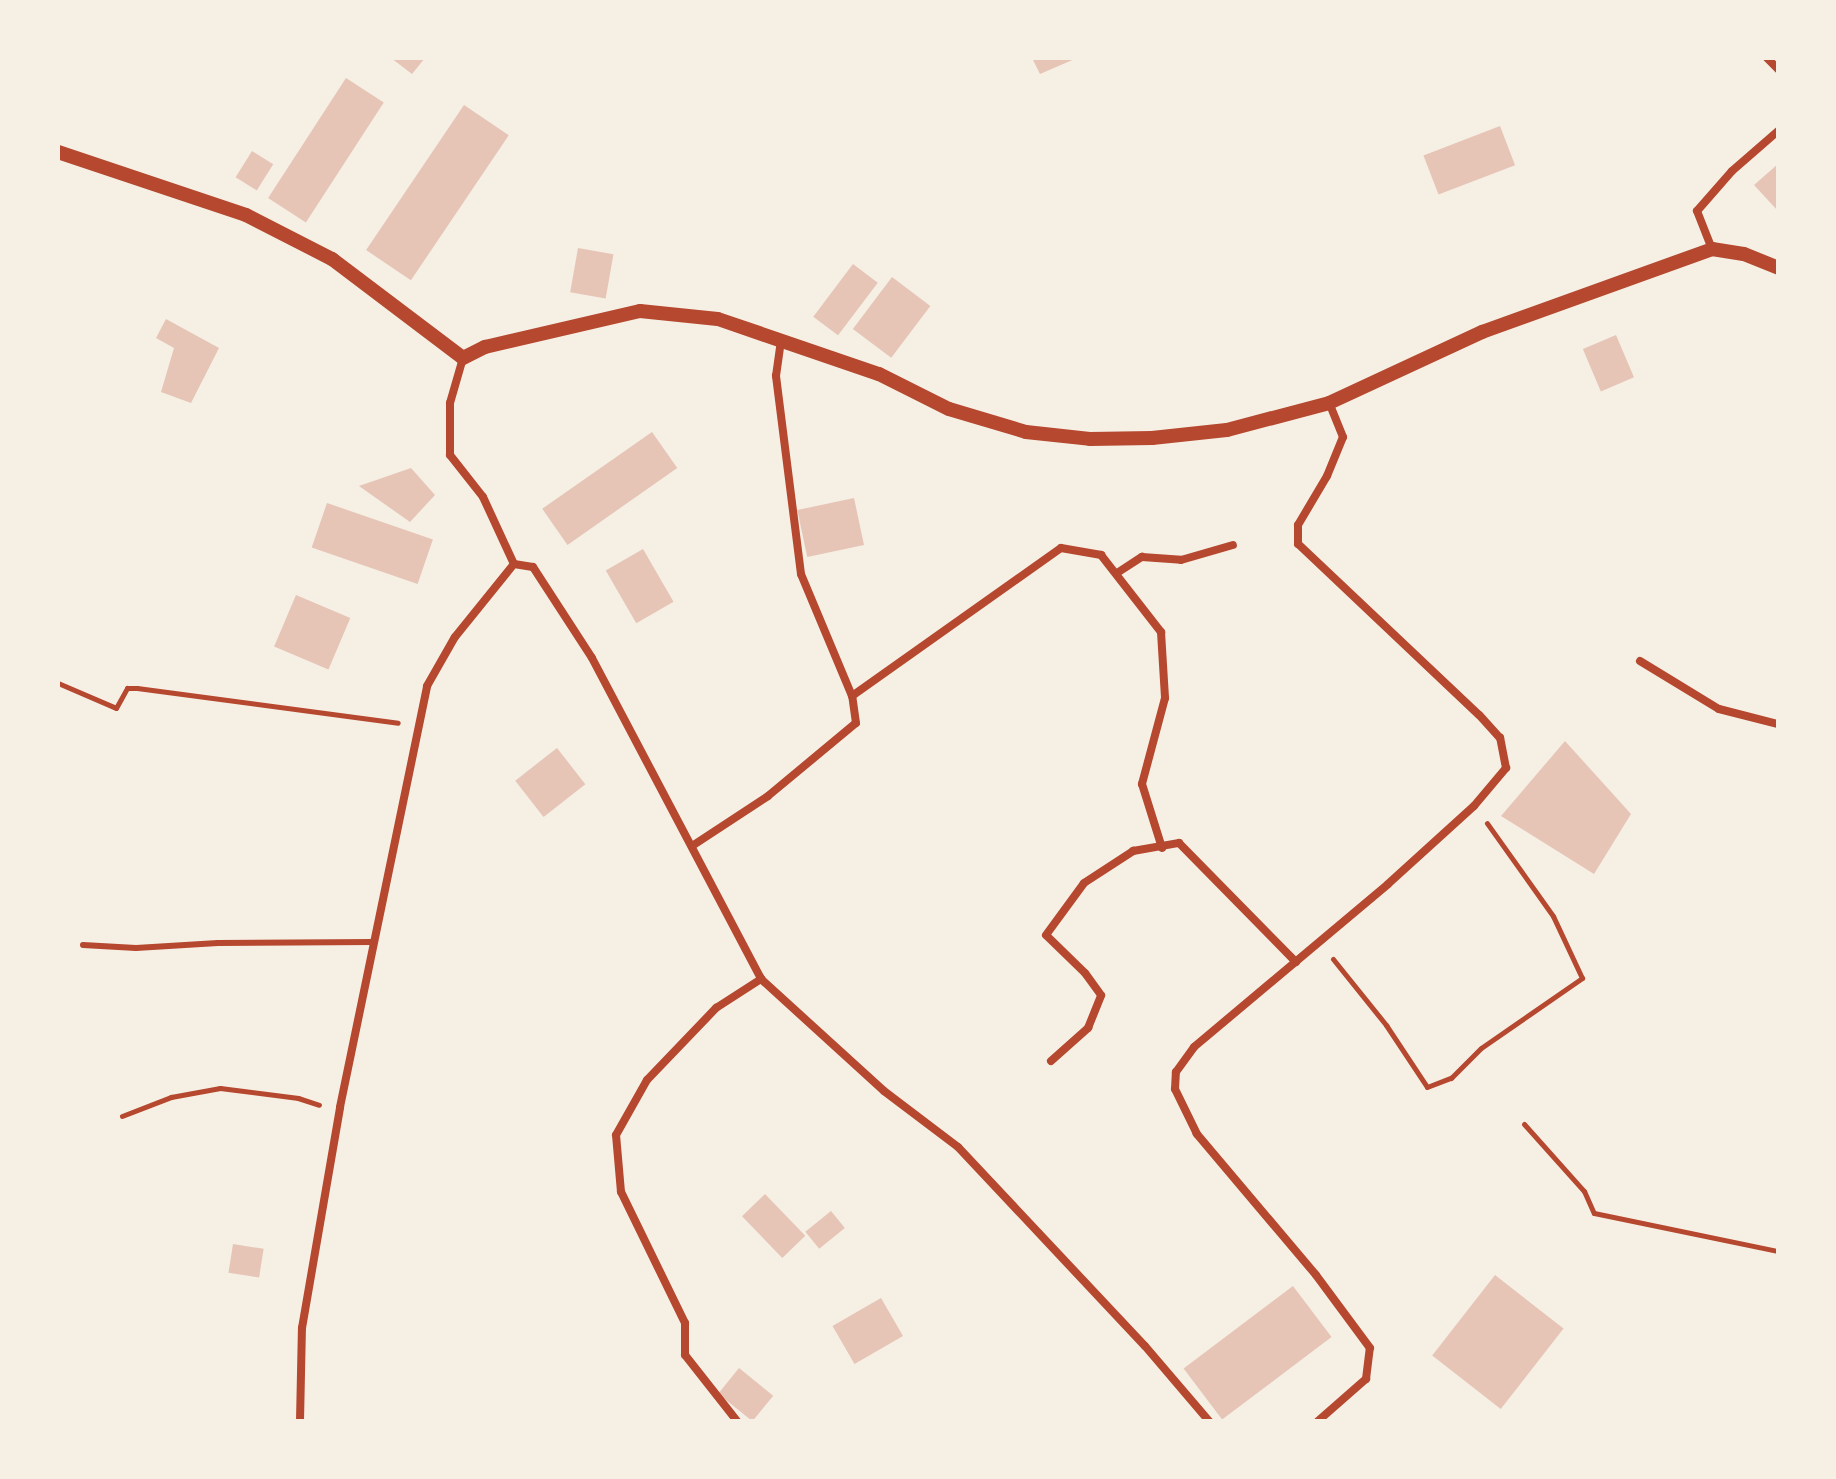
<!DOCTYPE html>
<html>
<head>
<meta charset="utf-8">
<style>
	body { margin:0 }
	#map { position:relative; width:1836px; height:1479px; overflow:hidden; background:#f6efe4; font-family:"Noto Sans",sans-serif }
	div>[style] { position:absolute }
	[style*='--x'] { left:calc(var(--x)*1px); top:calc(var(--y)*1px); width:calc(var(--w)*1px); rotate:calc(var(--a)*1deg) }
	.building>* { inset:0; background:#e6c5b7; transform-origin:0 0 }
	.path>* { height:5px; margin:-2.5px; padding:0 2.5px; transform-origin:2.5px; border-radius:2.5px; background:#b5482f }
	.service>* { height:6px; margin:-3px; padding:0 3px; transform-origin:3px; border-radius:3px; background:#b5482f }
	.minor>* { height:8px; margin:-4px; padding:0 4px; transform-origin:4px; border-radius:4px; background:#b5482f }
	.tertiary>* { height:14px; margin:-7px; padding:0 7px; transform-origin:7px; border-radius:7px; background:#b5482f }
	span { translate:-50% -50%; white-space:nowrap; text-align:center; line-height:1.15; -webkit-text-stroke:8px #f6efe4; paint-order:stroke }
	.frame { position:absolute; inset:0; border:60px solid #f6efe4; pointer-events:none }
</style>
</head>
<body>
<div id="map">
	<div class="building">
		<i style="clip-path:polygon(391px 58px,425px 58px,412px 74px)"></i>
		<i style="clip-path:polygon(1032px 58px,1077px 58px,1040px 74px)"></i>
		<i style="left:346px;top:78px;width:45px;height:143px;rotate:33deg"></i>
		<i style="left:464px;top:105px;width:54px;height:175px;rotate:34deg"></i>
		<i style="left:1500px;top:126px;width:42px;height:82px;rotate:69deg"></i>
		<i style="left:252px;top:151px;width:25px;height:31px;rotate:32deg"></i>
		<i style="clip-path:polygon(1778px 164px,1778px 211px,1754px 185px)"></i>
		<i style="left:578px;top:248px;width:36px;height:45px;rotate:10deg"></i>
		<i style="left:853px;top:264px;width:31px;height:66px;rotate:37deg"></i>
		<i style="left:892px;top:277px;width:48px;height:65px;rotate:37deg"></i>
		<i style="clip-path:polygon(166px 319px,219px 348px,191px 403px,161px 392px,174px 348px,156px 338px)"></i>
		<i style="left:1616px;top:335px;width:46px;height:36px;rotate:67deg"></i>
		<i style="left:652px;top:432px;width:44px;height:134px;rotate:55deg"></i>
		<i style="clip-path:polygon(411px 468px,435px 495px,410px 522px,359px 486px)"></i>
		<i style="left:854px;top:498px;width:48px;height:58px;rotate:78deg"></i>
		<i style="left:327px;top:503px;width:112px;height:47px;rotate:19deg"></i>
		<i style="left:643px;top:549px;width:61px;height:43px;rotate:60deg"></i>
		<i style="left:296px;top:595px;width:59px;height:56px;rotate:23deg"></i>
		<i style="clip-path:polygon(1565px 741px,1631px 814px,1594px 874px,1501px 816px)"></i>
		<i style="left:557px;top:748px;width:46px;height:53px;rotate:52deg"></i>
		<i style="left:765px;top:1194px;width:58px;height:32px;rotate:46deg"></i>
		<i style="left:831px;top:1211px;width:22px;height:33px;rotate:51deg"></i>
		<i style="left:233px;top:1244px;width:31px;height:29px;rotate:9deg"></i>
		<i style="left:1495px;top:1275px;width:87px;height:102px;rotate:38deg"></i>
		<i style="left:1293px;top:1286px;width:64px;height:137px;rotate:53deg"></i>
		<i style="left:881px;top:1298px;width:44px;height:56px;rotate:60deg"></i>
		<i style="left:739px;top:1368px;width:44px;height:33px;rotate:39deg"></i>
	</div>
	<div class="path">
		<i style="--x:58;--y:683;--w:63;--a:23.3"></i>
		<i style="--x:116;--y:708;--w:23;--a:-61"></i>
		<i style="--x:127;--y:688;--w:10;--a:0"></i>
		<i style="--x:137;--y:688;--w:263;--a:7.6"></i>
		<i style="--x:1333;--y:959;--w:85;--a:51.2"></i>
		<i style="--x:1386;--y:1025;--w:74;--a:56.5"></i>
		<i style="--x:1427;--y:1087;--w:26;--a:-21"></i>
		<i style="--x:1451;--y:1078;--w:42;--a:-45"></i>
		<i style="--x:1481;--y:1048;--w:123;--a:-34.7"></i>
		<i style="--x:1582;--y:978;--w:68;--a:-115.1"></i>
		<i style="--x:1553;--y:916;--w:114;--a:-125.4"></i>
		<i style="--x:122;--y:1116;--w:53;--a:-21.2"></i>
		<i style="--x:171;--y:1097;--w:50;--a:-10.4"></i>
		<i style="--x:220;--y:1088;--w:79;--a:7.3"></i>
		<i style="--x:298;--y:1098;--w:22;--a:18"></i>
		<i style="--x:1524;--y:1124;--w:90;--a:48.2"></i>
		<i style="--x:1584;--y:1191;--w:24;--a:66"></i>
		<i style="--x:1594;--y:1213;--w:188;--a:11.7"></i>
	</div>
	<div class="service">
		<i style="--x:83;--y:945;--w:53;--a:3.2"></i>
		<i style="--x:136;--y:948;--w:82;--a:-3.5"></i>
		<i style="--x:218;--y:943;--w:155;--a:-0.4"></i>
	</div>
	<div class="minor">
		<i style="--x:1767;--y:58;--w:16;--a:45"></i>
		<i style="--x:1712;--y:249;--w:41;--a:-111.5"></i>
		<i style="--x:1697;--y:211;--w:53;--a:-48.8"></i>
		<i style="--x:1732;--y:171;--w:61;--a:-41"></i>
		<i style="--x:463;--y:358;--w:47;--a:106.1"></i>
		<i style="--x:450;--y:403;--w:52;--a:90"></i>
		<i style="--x:450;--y:455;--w:53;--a:51.8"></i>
		<i style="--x:483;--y:497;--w:74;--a:65.2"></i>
		<i style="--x:514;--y:564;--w:19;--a:9"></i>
		<i style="--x:533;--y:567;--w:108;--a:57"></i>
		<i style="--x:592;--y:658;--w:363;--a:62.2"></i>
		<i style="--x:761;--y:979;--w:166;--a:42.3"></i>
		<i style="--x:884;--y:1091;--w:93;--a:37.1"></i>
		<i style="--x:958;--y:1147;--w:273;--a:46.8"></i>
		<i style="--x:1145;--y:1346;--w:99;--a:49.5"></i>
		<i style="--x:1117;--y:573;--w:30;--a:-33"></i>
		<i style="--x:1142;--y:557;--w:39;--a:4"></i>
		<i style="--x:1181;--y:560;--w:54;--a:-16.1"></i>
		<i style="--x:1640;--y:661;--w:92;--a:31.3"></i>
		<i style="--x:1719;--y:709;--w:61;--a:14.3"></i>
		<i style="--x:852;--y:696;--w:256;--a:-35.3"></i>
		<i style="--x:1061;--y:548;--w:41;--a:9.9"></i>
		<i style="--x:1101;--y:555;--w:98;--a:52.1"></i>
		<i style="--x:1161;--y:632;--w:66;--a:86.5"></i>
		<i style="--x:1165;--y:698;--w:89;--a:105"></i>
		<i style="--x:1142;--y:784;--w:67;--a:72.6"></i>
		<i style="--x:692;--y:846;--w:91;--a:-33.3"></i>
		<i style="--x:768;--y:796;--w:114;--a:-39.7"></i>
		<i style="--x:856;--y:723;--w:27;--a:-98"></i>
		<i style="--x:852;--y:696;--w:132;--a:-112.7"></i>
		<i style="--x:801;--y:574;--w:200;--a:-97.2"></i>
		<i style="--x:776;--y:376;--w:36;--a:-82"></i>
		<i style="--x:1051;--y:1061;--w:50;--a:-41.7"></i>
		<i style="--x:1088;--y:1028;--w:35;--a:-68"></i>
		<i style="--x:1101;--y:995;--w:27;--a:-126"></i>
		<i style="--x:1085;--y:973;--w:54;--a:-135.7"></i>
		<i style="--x:1046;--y:935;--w:64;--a:-53.8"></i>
		<i style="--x:1084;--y:883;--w:59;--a:-33.1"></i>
		<i style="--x:1133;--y:851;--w:47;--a:-9.9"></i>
		<i style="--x:1179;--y:843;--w:167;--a:45.5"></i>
		<i style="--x:300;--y:1421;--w:93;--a:-88.8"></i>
		<i style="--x:302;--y:1328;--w:224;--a:-80.2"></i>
		<i style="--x:340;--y:1107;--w:430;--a:-78.3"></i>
		<i style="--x:427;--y:686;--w:56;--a:-60.3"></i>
		<i style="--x:455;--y:637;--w:94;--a:-51.1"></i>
		<i style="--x:737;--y:1421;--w:84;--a:-128.2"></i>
		<i style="--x:685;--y:1355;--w:32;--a:-90"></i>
		<i style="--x:685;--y:1323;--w:146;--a:-116"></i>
		<i style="--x:621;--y:1192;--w:57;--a:-95"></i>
		<i style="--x:616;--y:1135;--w:63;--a:-60.6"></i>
		<i style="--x:647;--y:1080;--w:100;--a:-46.2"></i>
		<i style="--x:716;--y:1008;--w:54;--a:-32.8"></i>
		<i style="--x:1318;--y:1421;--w:64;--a:-41.2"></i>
		<i style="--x:1366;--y:1379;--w:31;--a:-83"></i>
		<i style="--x:1370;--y:1348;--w:91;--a:-126.5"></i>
		<i style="--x:1316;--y:1275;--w:185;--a:-130.2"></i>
		<i style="--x:1197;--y:1134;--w:50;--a:-116.1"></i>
		<i style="--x:1175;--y:1089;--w:17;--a:-87"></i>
		<i style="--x:1176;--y:1072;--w:31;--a:-54"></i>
		<i style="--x:1194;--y:1047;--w:253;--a:-40"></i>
		<i style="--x:1388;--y:884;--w:116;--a:-42.2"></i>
		<i style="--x:1474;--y:806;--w:50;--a:-49.9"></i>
		<i style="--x:1506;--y:768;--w:31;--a:-101"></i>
		<i style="--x:1500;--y:738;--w:31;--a:-132"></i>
		<i style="--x:1479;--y:715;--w:249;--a:-136.6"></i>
		<i style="--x:1298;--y:544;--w:19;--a:-90"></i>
		<i style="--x:1298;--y:525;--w:57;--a:-59.4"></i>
		<i style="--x:1327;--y:476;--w:42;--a:-67.7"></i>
		<i style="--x:1343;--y:437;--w:37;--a:-112"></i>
	</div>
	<div class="tertiary">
		<i style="--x:58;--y:152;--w:198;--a:18.5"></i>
		<i style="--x:246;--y:215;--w:97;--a:27.1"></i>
		<i style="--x:332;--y:259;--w:164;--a:37.1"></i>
		<i style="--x:463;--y:358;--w:25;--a:-27"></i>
		<i style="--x:485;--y:347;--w:159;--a:-13.1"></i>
		<i style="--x:640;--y:311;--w:78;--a:5.9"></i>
		<i style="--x:718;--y:319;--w:170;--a:18.9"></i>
		<i style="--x:879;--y:374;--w:78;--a:26.6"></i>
		<i style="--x:949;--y:409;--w:80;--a:16.6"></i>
		<i style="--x:1026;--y:432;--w:64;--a:6.2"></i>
		<i style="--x:1090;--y:439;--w:62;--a:-0.9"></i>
		<i style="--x:1152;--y:438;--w:75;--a:-6.1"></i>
		<i style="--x:1227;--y:430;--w:106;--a:-14.8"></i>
		<i style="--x:1329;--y:403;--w:169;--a:-24.9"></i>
		<i style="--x:1482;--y:332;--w:245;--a:-19.8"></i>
		<i style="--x:1712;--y:249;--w:32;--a:9"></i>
		<i style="--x:1744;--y:254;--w:37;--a:22"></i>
	</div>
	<div class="frame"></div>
</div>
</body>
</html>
